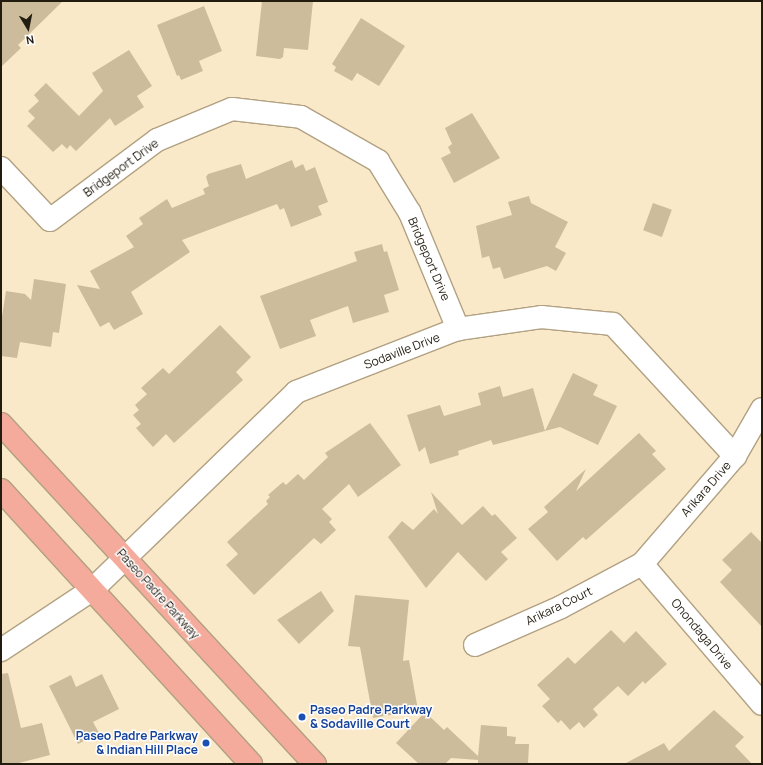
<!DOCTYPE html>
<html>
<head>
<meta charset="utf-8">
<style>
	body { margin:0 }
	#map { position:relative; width:763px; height:765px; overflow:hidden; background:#fae9c8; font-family:Manrope,sans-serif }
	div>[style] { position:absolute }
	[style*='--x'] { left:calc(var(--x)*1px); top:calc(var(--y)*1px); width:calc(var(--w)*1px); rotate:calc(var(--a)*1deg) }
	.building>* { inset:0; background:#ccbc9c; transform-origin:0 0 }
	.roads { filter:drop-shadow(1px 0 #b1a182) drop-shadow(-1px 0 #b1a182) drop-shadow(0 1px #b1a182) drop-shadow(0 -1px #b1a182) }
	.minor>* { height:22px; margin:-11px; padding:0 11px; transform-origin:11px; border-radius:11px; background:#fff }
	.major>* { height:22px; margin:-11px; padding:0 11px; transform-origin:11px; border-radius:11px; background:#f4ab9b }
	.dots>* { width:11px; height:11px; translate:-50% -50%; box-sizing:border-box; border:2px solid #fff; border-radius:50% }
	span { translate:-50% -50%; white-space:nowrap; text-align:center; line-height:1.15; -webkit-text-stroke:3px #fff; paint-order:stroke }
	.street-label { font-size:12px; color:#221c10 }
	.transit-label { font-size:12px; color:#164399; font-weight:700 }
	.left { translate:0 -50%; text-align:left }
	.right { translate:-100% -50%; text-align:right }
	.frame { position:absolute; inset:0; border:2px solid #221c10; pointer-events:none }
	.north { position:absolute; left:8px; top:8px; width:40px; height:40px; -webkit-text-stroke:3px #fff; paint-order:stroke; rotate:170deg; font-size:11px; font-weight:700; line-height:16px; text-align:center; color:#221c10 }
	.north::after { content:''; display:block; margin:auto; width:14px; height:18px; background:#221c10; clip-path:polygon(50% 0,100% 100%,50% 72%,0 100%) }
</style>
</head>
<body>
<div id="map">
	<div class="building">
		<i style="clip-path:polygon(1px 1px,63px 1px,18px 45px,21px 48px,1px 67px)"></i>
		<i style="clip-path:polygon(262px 1px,313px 1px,308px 50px,284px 48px,283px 57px,280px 59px,256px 56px)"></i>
		<i style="clip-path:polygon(204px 6px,222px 51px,199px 61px,203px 71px,181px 80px,179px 75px,177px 76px,157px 25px)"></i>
		<i style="clip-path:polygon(361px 18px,405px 46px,379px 86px,357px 73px,352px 81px,334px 71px,336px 67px,332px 64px)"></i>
		<i style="clip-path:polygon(129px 50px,152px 86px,137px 96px,144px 107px,115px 126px,110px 118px,76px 151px,70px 145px,67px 149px,62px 144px,53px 152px,27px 126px,35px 118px,28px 111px,39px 101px,34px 95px,46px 83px,79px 116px,103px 91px,92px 73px)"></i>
		<i style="clip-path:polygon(472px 113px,500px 158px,454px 183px,441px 158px,451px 153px,448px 147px,452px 144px,445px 128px)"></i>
		<i style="clip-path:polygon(292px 160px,295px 168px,303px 164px,306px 171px,315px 167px,328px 202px,318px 206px,322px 215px,291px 227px,284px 208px,280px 210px,277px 204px,182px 240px,190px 252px,131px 292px,143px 314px,114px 330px,109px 322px,100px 327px,77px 285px,100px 289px,90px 271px,134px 247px,126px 236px,143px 224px,139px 218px,167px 199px,172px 208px,205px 194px,203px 189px,209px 186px,206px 177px,208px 174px,241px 164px,246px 179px)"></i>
		<i style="clip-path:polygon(529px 196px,531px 203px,568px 222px,555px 247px,566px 253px,556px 271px,547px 266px,504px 279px,500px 267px,493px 269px,489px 256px,482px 258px,476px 226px,512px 215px,508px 202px)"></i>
		<i style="left:653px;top:203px;width:20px;height:29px;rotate:20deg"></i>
		<i style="clip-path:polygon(382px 244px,384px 252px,387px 251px,399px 290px,384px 295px,389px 312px,353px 323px,348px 306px,310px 320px,316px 336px,280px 349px,260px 296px,357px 261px,354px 252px)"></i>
		<i style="clip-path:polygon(34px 279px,66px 284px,59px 333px,53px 332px,51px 347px,20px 342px,17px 358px,1px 356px,1px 323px,6px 291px,25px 294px,31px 300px)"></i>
		<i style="clip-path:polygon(220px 325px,251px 357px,236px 372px,243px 380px,174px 443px,166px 434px,153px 447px,136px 428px,141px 424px,133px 415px,139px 410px,135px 405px,147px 394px,141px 388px,163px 368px,169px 374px)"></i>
		<i style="clip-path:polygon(573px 373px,598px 385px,593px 395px,617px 406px,598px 445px,560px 427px,545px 431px)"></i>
		<i style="clip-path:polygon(500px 386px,503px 397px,533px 388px,545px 431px,493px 445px,491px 440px,458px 451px,459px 455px,430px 464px,425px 447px,419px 452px,407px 415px,440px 405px,444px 416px,481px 405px,478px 393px)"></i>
		<i style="clip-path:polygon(370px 423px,401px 465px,358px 497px,349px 484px,322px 509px,332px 519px,329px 522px,336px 530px,321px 544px,314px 538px,254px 595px,226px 565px,238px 554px,227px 542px,268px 504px,266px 501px,270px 497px,268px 495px,283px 482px,286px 485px,298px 474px,304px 480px,328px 457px,325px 453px)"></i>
		<i style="clip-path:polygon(639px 433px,656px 451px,652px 454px,666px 469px,586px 540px,583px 537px,557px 561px,528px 529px,548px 512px,544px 507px,586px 469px,576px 491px)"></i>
		<i style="clip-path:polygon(431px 492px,462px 525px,483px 506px,492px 516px,495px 514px,517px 538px,501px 552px,508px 559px,486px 581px,458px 552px,426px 588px,388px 537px,402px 521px,413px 530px,434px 509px,438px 514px)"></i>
		<i style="clip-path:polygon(751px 532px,762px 543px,762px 627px,720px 582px,732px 570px,722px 560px)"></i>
		<i style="clip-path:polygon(321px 591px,334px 611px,299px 644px,277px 620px)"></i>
		<i style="clip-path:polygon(355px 595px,409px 600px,403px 661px,409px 660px,418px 710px,373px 718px,360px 647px,348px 646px)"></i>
		<i style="clip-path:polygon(611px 630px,624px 643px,636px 631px,667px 664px,645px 684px,643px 681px,628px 696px,618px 686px,593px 709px,598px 715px,584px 728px,579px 722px,570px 730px,561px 720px,558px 723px,542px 706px,550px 699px,537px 685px,568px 657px,575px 664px)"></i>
		<i style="clip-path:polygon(8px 673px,21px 728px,42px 723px,50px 755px,15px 764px,1px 764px,1px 674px)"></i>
		<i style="clip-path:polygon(102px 674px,119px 709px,93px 722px,99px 733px,78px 744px,49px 686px,71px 675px,76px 687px)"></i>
		<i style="clip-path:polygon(714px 710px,744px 737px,735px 746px,752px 764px,624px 764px,664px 743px,669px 751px)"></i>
		<i style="clip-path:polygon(425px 712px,444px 730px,447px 727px,478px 756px,481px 725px,507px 727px,507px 736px,516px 737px,515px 744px,529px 744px,528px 764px,478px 764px,478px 760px,451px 758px,445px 764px,419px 764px,396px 743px)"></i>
	</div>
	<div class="roads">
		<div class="minor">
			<i style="--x:1;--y:168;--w:71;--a:46.7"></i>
			<i style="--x:50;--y:220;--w:134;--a:-36.8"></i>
			<i style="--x:157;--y:140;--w:81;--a:-22.5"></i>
			<i style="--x:232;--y:109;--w:69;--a:6.6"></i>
			<i style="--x:301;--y:117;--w:89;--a:29.7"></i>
			<i style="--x:378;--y:161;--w:61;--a:58.4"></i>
			<i style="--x:410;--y:213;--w:126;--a:67.5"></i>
			<i style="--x:642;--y:564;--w:184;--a:49.4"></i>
			<i style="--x:475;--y:645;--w:94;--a:-23.8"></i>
			<i style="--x:561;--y:607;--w:92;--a:-28"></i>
			<i style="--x:642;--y:564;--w:143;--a:-49.3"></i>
			<i style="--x:735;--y:456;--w:54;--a:-60.1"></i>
			<i style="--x:1;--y:650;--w:110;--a:-33.5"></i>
			<i style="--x:93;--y:589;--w:283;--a:-44.1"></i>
			<i style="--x:296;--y:392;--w:174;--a:-21.3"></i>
			<i style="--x:458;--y:329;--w:84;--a:-8.2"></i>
			<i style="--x:541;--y:317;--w:72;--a:5.6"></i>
			<i style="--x:613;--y:324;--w:180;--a:47.3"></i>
		</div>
		<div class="major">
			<i style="--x:1;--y:424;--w:463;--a:47.3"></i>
			<i style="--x:1;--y:490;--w:371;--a:47.6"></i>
		</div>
	</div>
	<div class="dots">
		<i style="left:302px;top:717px;background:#1a4fb4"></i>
		<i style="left:206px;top:743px;background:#1a4fb4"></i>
	</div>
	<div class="street-label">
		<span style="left:121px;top:168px;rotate:-36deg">Bridgeport Drive</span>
		<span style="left:429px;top:259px;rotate:67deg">Bridgeport Drive</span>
		<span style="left:402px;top:351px;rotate:-21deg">Sodaville Drive</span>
		<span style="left:706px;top:489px;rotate:-49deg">Arikara Drive</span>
		<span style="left:158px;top:594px;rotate:48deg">Paseo Padre Parkway</span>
		<span style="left:559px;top:606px;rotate:-26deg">Arikara Court</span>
		<span style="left:702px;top:634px;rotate:50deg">Onondaga Drive</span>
	</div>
	<div class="transit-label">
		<span class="left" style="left:310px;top:717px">Paseo Padre Parkway<br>&amp; Sodaville Court</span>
		<span class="right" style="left:198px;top:743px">Paseo Padre Parkway<br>&amp; Indian Hill Place</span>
	</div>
	<div class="frame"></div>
	<div class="north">N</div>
</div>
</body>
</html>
